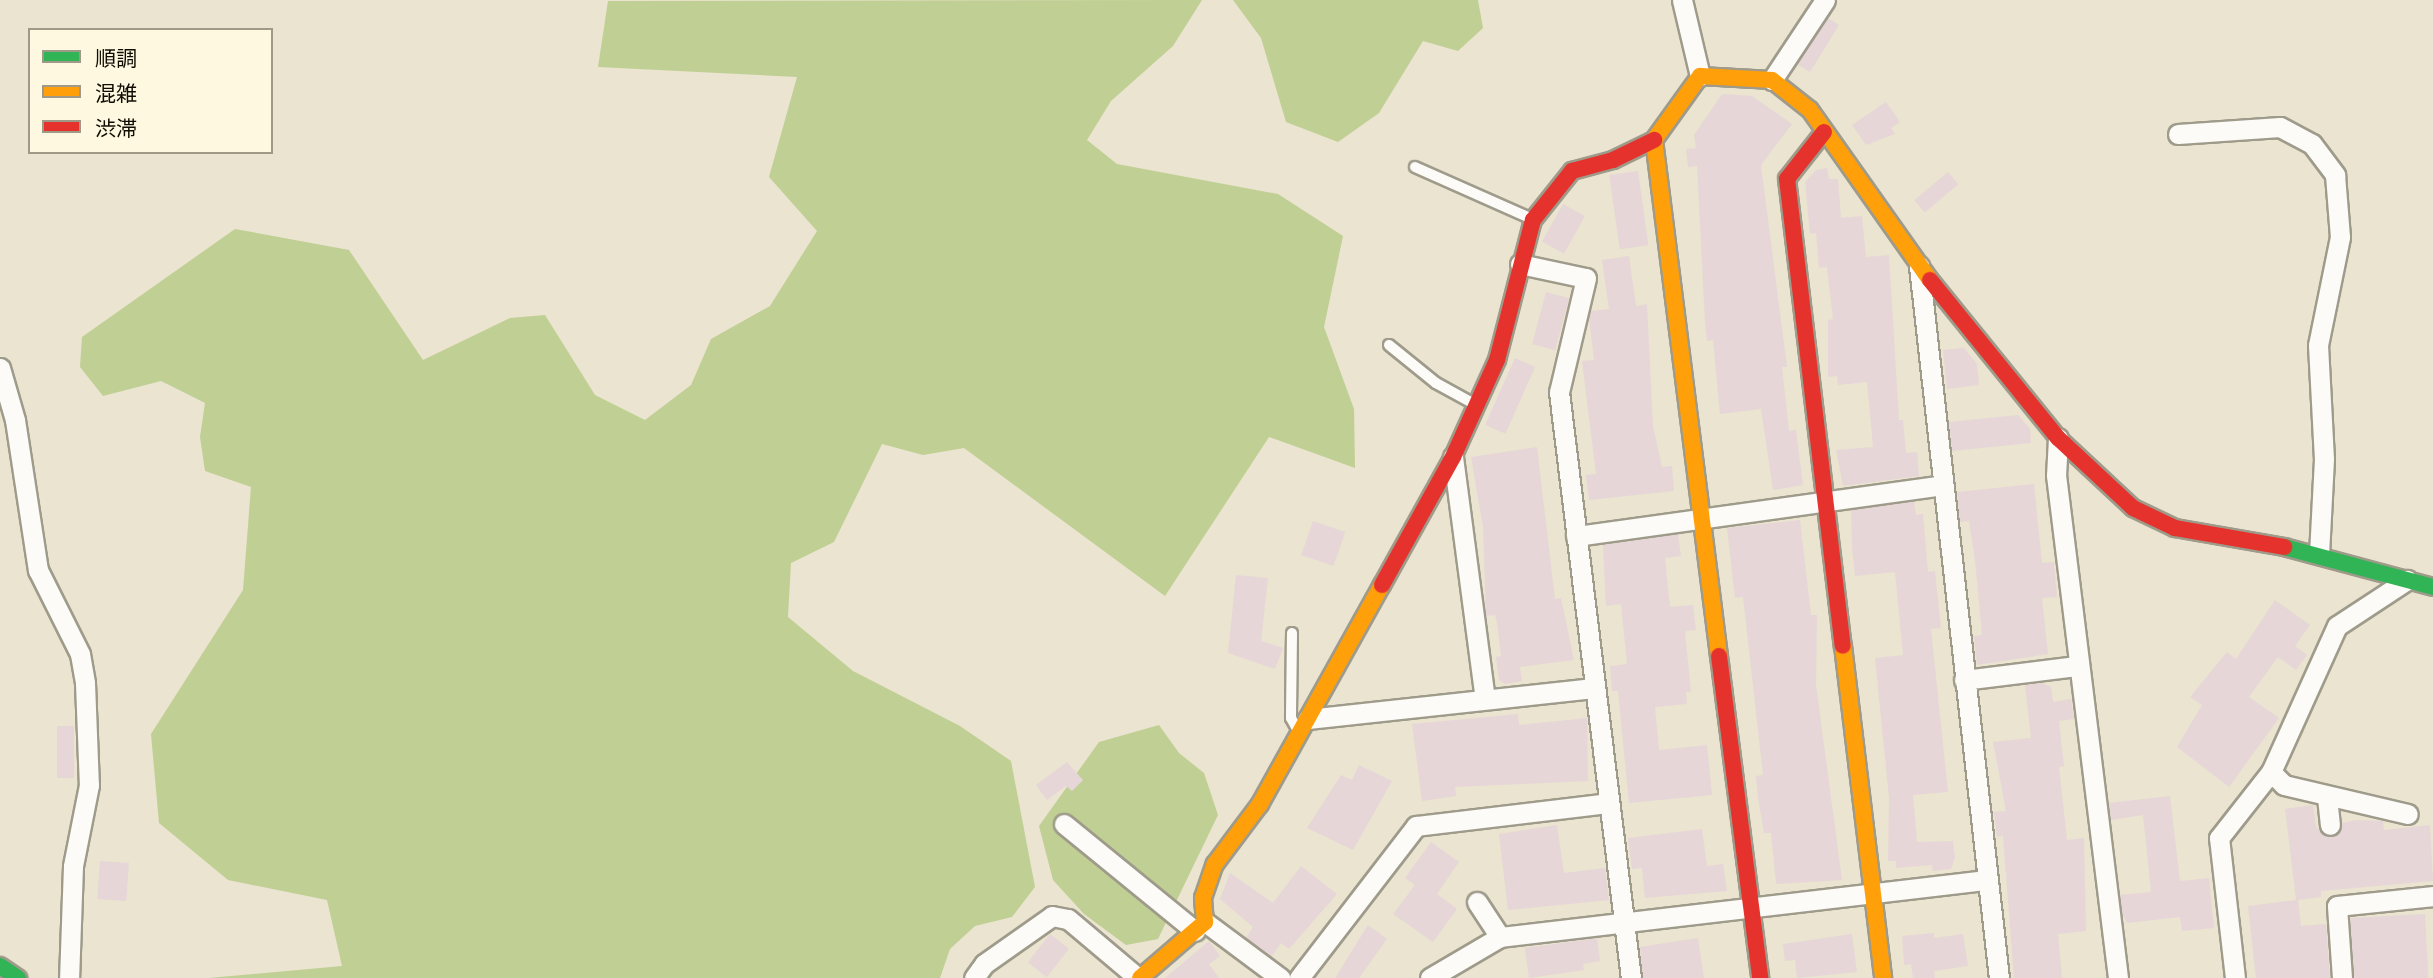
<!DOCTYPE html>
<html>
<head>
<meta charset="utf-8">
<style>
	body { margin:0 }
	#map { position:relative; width:2433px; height:978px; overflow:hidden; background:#eae4d0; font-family:Manrope,"Noto Sans JP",sans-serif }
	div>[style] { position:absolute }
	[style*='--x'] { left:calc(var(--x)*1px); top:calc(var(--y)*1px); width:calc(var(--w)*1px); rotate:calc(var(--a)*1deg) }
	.forest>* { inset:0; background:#c0cf93 }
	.building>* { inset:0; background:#e7d6d7; transform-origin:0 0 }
	.roads { filter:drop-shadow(2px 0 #9f9b8b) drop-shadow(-2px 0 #9f9b8b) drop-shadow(0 2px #9f9b8b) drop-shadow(0 -2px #9f9b8b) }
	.lane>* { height:10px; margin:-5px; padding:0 5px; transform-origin:5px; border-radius:5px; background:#fcfbf8 }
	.street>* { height:19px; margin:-9.5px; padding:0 9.5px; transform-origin:9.5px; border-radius:9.5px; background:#fcfbf8 }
	.fast>* { height:16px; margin:-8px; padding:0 8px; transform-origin:8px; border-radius:8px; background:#30b455 }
	.slow>* { height:16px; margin:-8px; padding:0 8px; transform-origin:8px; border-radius:8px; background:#ff9f0a }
	.jam>* { height:16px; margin:-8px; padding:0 8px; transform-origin:8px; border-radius:8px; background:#e5322d }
	span { translate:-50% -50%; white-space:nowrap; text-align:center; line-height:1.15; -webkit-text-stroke:7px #fef8e1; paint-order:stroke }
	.legend { position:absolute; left:28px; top:28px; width:245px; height:126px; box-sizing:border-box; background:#fef8e1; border:2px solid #9f9a88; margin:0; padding:9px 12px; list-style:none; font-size:21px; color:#100c02 }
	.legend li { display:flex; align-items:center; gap:14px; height:35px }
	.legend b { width:35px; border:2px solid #9f9a88 }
</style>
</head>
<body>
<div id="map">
	<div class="forest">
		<i style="clip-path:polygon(1202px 0,1173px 46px,1111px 101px,1087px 140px,1117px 164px,1278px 194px,1343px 236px,1324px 327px,1354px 409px,1355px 468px,1269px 437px,1165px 596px,964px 448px,923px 455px,882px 444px,834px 542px,791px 563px,788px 617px,853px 671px,960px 726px,1011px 761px,1035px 887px,1012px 917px,975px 926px,950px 949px,940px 978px,209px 978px,342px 966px,327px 900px,228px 880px,159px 823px,151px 734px,243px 590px,251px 487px,205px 471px,200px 437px,205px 403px,161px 381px,103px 396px,80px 367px,82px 337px,235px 229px,349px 250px,423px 360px,510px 318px,545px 315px,595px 395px,645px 420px,691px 385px,711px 339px,770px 306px,817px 231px,769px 177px,797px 77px,598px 67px,608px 1px)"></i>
		<i style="clip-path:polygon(1233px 0,1478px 0,1483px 28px,1458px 51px,1423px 41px,1379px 113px,1338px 142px,1286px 122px,1261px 38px)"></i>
		<i style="clip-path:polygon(1159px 725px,1179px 753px,1204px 773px,1218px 815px,1158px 939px,1126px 945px,1084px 914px,1053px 880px,1039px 826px,1099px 742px)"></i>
	</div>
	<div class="building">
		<i style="clip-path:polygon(1828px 18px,1839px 25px,1810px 72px,1797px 64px)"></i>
		<i style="clip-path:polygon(1722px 94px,1752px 96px,1792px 124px,1761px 165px,1787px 367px,1782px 367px,1789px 431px,1796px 430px,1803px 485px,1773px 490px,1761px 409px,1720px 414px,1713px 340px,1707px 341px,1705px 322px,1697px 166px,1688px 167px,1686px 149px,1696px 148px,1694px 135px)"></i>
		<i style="clip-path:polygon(1886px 102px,1900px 122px,1891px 128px,1895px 134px,1866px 145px,1852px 125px)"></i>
		<i style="clip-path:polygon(1827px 168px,1829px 179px,1838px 179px,1841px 218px,1862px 216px,1866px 257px,1889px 255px,1899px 420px,1903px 420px,1906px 453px,1917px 452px,1919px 476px,1843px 486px,1836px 450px,1873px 447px,1867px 382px,1838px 385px,1837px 376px,1828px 377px,1828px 320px,1833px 319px,1828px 277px,1827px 267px,1819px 268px,1816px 233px,1810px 234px,1805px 182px,1816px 170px)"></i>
		<i style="left:1638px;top:171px;width:75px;height:29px;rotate:82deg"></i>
		<i style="left:1948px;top:172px;width:16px;height:44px;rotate:50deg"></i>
		<i style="left:1563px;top:204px;width:25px;height:43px;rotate:29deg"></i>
		<i style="clip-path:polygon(1629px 256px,1636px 306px,1647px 304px,1653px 426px,1662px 467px,1672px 466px,1674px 491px,1589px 500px,1586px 475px,1596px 474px,1582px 361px,1594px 360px,1589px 317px,1591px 311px,1609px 309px,1602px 260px)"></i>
		<i style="left:1546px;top:292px;width:24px;height:54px;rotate:15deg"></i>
		<i style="clip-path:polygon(1964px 348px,1977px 364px,1979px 385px,1947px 389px,1943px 350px)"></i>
		<i style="left:1515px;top:358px;width:22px;height:73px;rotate:24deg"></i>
		<i style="clip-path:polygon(2018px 415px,2030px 429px,2031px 443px,1952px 451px,1949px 422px)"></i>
		<i style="clip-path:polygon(1537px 447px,1555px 599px,1561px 598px,1574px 660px,1520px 667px,1522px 681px,1505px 684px,1499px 680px,1496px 657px,1501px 656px,1497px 623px,1495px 615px,1486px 616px,1483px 527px,1471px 457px)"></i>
		<i style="clip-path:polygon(2034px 484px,2042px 563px,2054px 562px,2057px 597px,2042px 598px,2048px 654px,1977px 665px,1974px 636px,1982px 635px,1975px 560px,1969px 521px,1960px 522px,1957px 492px)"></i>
		<i style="clip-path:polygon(1914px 501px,1916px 515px,1923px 514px,1928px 572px,1935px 571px,1941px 628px,1931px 629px,1948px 792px,1913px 795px,1917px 842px,1953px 841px,1955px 857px,1951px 869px,1933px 871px,1932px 865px,1896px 868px,1896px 861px,1888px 861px,1889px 798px,1875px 658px,1903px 655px,1895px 572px,1855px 576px,1852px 548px,1851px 510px)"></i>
		<i style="clip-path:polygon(1800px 520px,1811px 615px,1817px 615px,1816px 685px,1842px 880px,1776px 884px,1771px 833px,1764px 833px,1758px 798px,1756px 776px,1763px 775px,1743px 597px,1735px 598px,1727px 528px)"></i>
		<i style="left:1313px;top:521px;width:34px;height:36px;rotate:19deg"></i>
		<i style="clip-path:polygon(1678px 534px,1681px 556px,1665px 558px,1670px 607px,1693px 605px,1696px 630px,1685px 631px,1691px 692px,1686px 692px,1687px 704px,1655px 707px,1659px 750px,1707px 745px,1712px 795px,1629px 803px,1618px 691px,1612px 691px,1610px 666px,1627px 664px,1621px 604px,1606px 606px,1603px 545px)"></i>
		<i style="clip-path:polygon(1236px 575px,1268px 578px,1261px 641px,1283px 648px,1275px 669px,1228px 653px)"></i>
		<i style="clip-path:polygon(2275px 600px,2310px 625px,2295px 646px,2307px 655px,2296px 670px,2278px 657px,2249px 697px,2279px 718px,2229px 787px,2177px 747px,2202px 705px,2190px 697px,2227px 652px,2236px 659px)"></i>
		<i style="clip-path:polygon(2042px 683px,2051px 687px,2053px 702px,2071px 699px,2074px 719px,2059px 721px,2064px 766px,2059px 767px,2067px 840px,2084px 838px,2086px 931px,2058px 934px,2062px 978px,2014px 978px,2003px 836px,1997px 837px,1994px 812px,2006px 811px,1993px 742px,2031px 738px,2025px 685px)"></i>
		<i style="clip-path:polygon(1518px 714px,1519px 725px,1587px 718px,1588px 781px,1455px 787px,1456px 796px,1422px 801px,1412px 724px)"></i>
		<i style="left:57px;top:726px;width:17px;height:52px"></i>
		<i style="clip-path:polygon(1067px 762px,1083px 780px,1072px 791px,1066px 786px,1047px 800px,1036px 785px)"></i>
		<i style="clip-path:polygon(1359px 765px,1392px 781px,1353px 850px,1307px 828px,1341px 775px,1352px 780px)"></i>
		<i style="clip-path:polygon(2170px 796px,2180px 881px,2209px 878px,2214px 928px,2182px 931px,2180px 917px,2127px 923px,2122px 913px,2120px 895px,2151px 892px,2143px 815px,2111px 820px,2109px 803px)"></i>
		<i style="clip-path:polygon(2313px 805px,2316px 827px,2326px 836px,2338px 834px,2342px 823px,2356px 820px,2383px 821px,2384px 830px,2430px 825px,2433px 881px,2321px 891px,2321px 897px,2298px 900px,2301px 926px,2326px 924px,2330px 978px,2256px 978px,2248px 906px,2296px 900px,2285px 809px)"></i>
		<i style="clip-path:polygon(1557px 825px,1564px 873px,1605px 868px,1609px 900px,1508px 910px,1499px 834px)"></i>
		<i style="clip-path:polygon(1702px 829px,1707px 866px,1723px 864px,1727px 891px,1645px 898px,1642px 868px,1632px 869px,1628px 838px)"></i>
		<i style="clip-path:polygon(1431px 842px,1459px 862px,1437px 894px,1457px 909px,1433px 942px,1393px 914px,1415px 885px,1405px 878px)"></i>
		<i style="left:100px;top:861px;width:29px;height:38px;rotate:4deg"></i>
		<i style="clip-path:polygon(1301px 866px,1337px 894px,1289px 949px,1281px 943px,1272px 956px,1246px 938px,1253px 927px,1220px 899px,1230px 873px,1273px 903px)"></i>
		<i style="left:2425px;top:914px;width:64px;height:75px;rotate:87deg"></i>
		<i style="clip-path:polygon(1368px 925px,1387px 939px,1359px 978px,1335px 978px)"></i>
		<i style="clip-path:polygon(1934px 933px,1934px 938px,1963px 934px,1968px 966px,1934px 971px,1935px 978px,1913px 978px,1911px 964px,1904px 965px,1902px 936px)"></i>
		<i style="left:1050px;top:934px;width:24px;height:36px;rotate:38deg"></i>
		<i style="clip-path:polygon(1852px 934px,1857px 972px,1797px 978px,1795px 960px,1785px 961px,1783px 944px)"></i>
		<i style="clip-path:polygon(1597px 938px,1600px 961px,1583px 964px,1584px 970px,1529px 978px,1525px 948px)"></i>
		<i style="clip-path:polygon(1698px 938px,1704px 978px,1643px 978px,1640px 947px)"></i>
		<i style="clip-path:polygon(1209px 941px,1220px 956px,1209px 964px,1219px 978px,1165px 978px)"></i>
	</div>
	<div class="roads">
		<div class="lane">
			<i style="--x:1415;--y:167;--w:126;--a:23.9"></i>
			<i style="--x:1389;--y:345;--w:60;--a:39"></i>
			<i style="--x:1436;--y:383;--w:46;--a:28.8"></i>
			<i style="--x:1292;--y:633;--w:85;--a:90.7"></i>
			<i style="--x:1291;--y:718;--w:13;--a:61"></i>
		</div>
		<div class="street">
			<i style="--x:1682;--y:0;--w:78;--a:76.7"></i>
			<i style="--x:1772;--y:80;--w:96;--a:-56.5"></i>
			<i style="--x:2178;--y:134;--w:102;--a:-3.9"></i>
			<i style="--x:2280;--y:127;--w:36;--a:28"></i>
			<i style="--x:2312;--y:144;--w:39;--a:53"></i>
			<i style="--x:2335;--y:175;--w:62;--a:85.4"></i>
			<i style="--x:2340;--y:237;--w:110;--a:101.5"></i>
			<i style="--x:2318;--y:345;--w:114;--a:87"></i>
			<i style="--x:2324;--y:459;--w:94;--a:93"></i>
			<i style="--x:1520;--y:264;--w:67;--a:12"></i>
			<i style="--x:1586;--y:278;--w:117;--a:103.3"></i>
			<i style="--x:1559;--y:392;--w:590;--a:83"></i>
			<i style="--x:1919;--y:266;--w:716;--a:83.59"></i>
			<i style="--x:0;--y:368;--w:54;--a:73.9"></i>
			<i style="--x:15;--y:420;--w:152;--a:81.3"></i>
			<i style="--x:38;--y:570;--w:94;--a:63.4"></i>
			<i style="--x:80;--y:654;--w:29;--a:80"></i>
			<i style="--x:85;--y:683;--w:102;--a:87.8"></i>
			<i style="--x:89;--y:785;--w:83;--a:101.2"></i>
			<i style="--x:73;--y:866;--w:112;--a:92"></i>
			<i style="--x:2058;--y:438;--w:37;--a:93"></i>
			<i style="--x:2056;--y:475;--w:507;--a:82.97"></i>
			<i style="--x:1453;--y:457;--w:244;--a:82.5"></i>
			<i style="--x:1576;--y:536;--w:370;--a:-7.9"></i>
			<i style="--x:1964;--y:680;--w:114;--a:-7.1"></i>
			<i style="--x:1308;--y:719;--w:287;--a:-6.2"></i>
			<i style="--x:2271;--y:772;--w:18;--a:45"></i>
			<i style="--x:2284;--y:785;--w:127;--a:13.2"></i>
			<i style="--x:2327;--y:797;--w:28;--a:84"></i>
			<i style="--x:1064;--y:824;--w:169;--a:39.2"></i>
			<i style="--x:1477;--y:902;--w:42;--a:56.7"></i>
			<i style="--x:1205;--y:922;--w:94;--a:36.7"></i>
			<i style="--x:974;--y:978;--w:17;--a:-54"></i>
			<i style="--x:984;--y:964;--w:83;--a:-35.2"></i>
			<i style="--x:1052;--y:916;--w:16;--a:11"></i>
			<i style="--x:1068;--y:919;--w:92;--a:40.1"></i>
			<i style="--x:1299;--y:978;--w:192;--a:-52.4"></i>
			<i style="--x:1416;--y:826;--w:194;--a:-6.8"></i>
			<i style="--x:1430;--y:978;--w:81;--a:-30.4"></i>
			<i style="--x:1500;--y:937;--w:489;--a:-6.7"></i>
			<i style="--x:2235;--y:978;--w:141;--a:-96.5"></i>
			<i style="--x:2219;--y:838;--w:84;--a:-51.8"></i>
			<i style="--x:2271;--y:772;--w:160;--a:-65.7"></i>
			<i style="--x:2337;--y:626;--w:84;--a:-33.3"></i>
			<i style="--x:2342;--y:978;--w:72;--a:-94"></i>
			<i style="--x:2337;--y:906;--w:97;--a:-5.9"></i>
		</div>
		<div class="fast">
			<i style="--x:2284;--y:547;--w:154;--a:15"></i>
			<i style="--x:0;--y:966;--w:22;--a:34"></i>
		</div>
		<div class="slow">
			<i style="--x:1654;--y:140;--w:520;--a:82.82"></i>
			<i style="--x:1654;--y:140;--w:79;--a:-54.3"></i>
			<i style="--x:1700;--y:76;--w:72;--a:3.2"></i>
			<i style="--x:1772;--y:80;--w:48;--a:38.3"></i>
			<i style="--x:1810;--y:110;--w:208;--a:54.8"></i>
			<i style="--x:1843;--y:646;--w:334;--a:83.1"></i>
			<i style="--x:1140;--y:978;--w:86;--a:-40.7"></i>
			<i style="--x:1205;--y:922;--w:24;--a:-95"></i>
			<i style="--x:1203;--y:898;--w:36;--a:-71"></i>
			<i style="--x:1215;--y:864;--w:75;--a:-53.1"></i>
			<i style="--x:1260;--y:804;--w:251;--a:-60.9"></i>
		</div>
		<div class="jam">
			<i style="--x:1824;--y:132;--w:60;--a:128.2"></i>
			<i style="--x:1787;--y:179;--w:470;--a:83.2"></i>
			<i style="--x:1930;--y:280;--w:203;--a:51"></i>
			<i style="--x:2058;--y:438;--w:103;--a:43"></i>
			<i style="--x:2133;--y:508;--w:47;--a:25.5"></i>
			<i style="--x:2175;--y:528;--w:111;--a:9.9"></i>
			<i style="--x:1382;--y:585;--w:146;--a:-61"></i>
			<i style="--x:1453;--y:457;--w:107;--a:-65.6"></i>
			<i style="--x:1497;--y:360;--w:145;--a:-75.6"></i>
			<i style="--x:1533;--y:220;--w:63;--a:-51.5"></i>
			<i style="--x:1572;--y:171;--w:42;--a:-15"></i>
			<i style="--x:1613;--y:160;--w:46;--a:-26"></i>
			<i style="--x:1719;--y:656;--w:325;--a:82.7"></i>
		</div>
	</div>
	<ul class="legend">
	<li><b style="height:9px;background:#30b455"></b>順調</li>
	<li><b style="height:9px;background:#ff9f0a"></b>混雑</li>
	<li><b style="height:9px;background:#e5322d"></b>渋滞</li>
	</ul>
</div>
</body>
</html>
